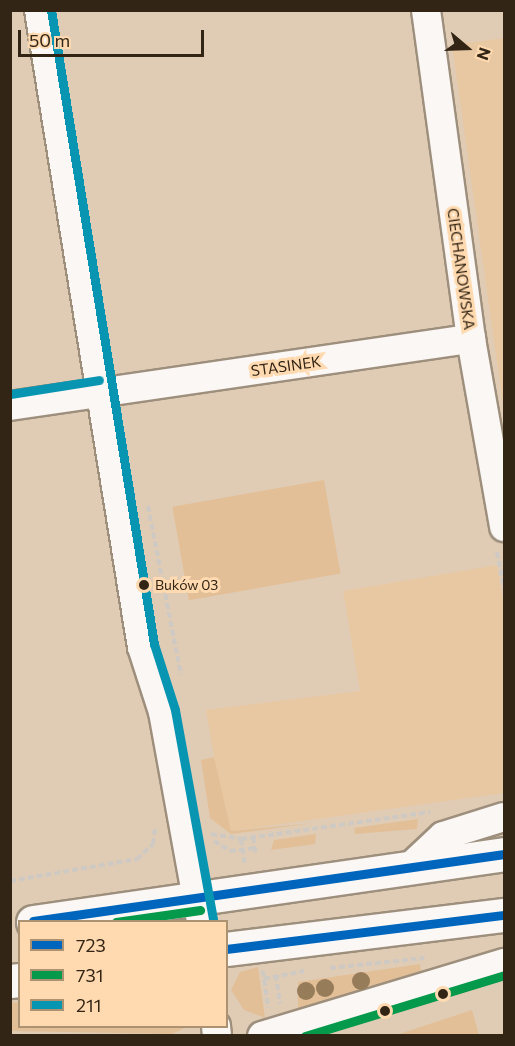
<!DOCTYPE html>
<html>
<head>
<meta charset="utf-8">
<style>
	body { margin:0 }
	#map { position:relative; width:515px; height:1046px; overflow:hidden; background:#e0ccb5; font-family:Commissioner,sans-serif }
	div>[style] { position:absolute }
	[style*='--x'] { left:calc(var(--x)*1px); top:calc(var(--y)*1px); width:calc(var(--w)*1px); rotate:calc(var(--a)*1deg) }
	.built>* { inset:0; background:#e8c8a3 }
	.green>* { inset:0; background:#e2bf97; transform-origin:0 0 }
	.path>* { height:4px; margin-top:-2px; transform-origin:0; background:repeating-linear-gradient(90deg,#cec9c2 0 6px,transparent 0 9px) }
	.roads { filter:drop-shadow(2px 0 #9e8f7d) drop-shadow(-2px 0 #9e8f7d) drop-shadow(0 2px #9e8f7d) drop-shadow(0 -2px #9e8f7d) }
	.minor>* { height:28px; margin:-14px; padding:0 14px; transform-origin:14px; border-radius:14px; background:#faf7f4 }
	.primary>* { height:33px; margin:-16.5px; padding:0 16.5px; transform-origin:16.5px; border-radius:16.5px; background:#faf7f4 }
	.bus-1>* { height:9px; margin:-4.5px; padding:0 4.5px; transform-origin:4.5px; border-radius:4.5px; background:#0065bd }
	.bus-2>* { height:9px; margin:-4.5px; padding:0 4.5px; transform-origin:4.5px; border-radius:4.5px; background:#05994b }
	.bus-3>* { height:9px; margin:-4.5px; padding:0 4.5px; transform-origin:4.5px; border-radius:4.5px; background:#0895b2 }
	.trees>* { width:18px; height:18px; margin:-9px; border-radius:50%; background:#977c5a }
	.dots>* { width:16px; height:16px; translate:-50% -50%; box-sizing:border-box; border:3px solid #ffdab0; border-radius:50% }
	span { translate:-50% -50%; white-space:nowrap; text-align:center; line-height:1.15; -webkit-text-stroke:6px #ffdab0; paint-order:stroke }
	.bus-label { font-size:14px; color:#332515 }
	.left { translate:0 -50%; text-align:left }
	.street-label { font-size:15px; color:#332515 }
	.frame { position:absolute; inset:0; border:12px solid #332515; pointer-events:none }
	.legend { position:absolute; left:18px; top:920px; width:210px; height:108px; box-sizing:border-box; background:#ffdab0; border:2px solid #ad9272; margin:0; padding:8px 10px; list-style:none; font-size:18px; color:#332515 }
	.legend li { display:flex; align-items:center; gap:12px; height:30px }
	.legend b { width:30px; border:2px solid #ad9272 }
	.north { position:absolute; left:437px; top:18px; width:60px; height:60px; -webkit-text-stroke:4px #ffdab0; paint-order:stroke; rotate:109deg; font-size:16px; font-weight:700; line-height:24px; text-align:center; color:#332515 }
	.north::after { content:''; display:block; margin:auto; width:21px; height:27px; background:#332515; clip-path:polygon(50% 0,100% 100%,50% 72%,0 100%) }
	.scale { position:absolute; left:18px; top:30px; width:186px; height:27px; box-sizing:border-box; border:3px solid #332515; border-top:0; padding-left:8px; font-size:18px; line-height:21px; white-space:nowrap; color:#332515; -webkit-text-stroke:4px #ffdab0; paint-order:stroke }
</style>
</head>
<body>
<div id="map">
	<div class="built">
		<i style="clip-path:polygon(504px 38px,504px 411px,452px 45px)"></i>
		<i style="clip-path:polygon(497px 565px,504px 606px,504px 793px,231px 831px,226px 827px,206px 710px,360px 691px,343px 591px)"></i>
	</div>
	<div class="green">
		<i style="left:324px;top:480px;width:95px;height:154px;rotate:80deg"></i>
		<i style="clip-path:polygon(214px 757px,231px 831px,314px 823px,231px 834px,210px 818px,201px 760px)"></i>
		<i style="clip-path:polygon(418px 819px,417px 829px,355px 834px,354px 828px)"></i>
		<i style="clip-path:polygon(316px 834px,315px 844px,271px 850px,274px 840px)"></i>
		<i style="clip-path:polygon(420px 964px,421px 972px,298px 1010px,298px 982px)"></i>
		<i style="clip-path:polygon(258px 967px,265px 1018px,244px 1010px,231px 990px,240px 972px)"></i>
		<i style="clip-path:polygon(19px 1002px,20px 1026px,187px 1027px,172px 1034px,11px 1031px,11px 1003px)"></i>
		<i style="clip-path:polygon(472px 1010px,479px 1035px,396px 1035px)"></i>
	</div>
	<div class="path">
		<i style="--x:148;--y:506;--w:172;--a:79"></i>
		<i style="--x:497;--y:552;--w:38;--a:79"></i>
		<i style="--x:211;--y:834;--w:30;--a:9"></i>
		<i style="--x:241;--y:839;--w:24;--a:81"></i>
		<i style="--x:253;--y:837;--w:18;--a:81"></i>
		<i style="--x:241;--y:839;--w:191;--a:-8.1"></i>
		<i style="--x:214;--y:841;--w:19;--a:32"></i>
		<i style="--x:230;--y:851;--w:25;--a:-7"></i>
		<i style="--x:10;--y:881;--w:129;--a:-9.8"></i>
		<i style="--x:137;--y:859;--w:22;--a:-43"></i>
		<i style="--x:153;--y:844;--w:16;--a:-83"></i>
		<i style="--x:330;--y:968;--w:95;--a:-6.1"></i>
		<i style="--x:263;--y:971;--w:37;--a:82"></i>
		<i style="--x:276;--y:975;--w:29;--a:82"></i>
		<i style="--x:264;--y:979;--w:41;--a:-11.3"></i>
	</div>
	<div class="roads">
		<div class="minor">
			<i style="--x:39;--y:10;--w:645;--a:80.82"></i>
			<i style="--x:142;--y:647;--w:68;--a:72.1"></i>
			<i style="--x:163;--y:712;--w:213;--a:79.7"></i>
			<i style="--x:426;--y:10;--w:332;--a:82.2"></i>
			<i style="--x:471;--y:339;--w:191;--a:80"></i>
			<i style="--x:10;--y:406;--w:466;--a:-8.3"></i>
			<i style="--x:410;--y:867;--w:45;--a:-43.2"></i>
			<i style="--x:443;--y:836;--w:64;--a:-17.3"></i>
			<i style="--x:216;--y:1026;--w:10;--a:84"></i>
			<i style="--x:262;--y:1036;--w:253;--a:-16.8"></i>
		</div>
		<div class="primary">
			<i style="--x:33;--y:922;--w:476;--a:-8.2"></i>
			<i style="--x:226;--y:949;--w:280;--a:-7"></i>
			<i style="--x:10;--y:981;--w:10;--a:-6"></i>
		</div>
	</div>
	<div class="bus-1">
		<i style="--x:33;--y:921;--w:476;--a:-8.1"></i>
		<i style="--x:226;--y:949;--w:280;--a:-7"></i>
	</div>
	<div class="bus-2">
		<i style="--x:116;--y:922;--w:85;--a:-8.1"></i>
		<i style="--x:305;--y:1036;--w:208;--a:-17"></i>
	</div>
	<div class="bus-3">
		<i style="--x:51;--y:10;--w:642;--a:80.77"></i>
		<i style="--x:154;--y:644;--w:69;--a:72.3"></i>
		<i style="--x:175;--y:710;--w:213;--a:79.7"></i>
		<i style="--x:10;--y:394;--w:90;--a:-8.9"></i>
	</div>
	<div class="trees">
		<i style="left:361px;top:981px"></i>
		<i style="left:325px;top:988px"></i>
		<i style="left:306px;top:991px"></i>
	</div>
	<div class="dots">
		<i style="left:144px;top:585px;background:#332515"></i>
		<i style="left:443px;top:994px;background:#332515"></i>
		<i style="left:385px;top:1011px;background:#332515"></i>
	</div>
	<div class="bus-label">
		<span class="left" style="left:155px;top:585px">Buków 03</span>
	</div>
	<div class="street-label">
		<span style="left:461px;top:269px;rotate:82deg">CIECHANOWSKA</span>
		<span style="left:286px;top:366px;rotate:-8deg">STASINEK</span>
	</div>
	<div class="frame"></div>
	<ul class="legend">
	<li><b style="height:8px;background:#0065bd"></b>723</li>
	<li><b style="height:8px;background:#05994b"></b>731</li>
	<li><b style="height:8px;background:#0895b2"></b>211</li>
	</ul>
	<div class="north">N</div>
	<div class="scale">50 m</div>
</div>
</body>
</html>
